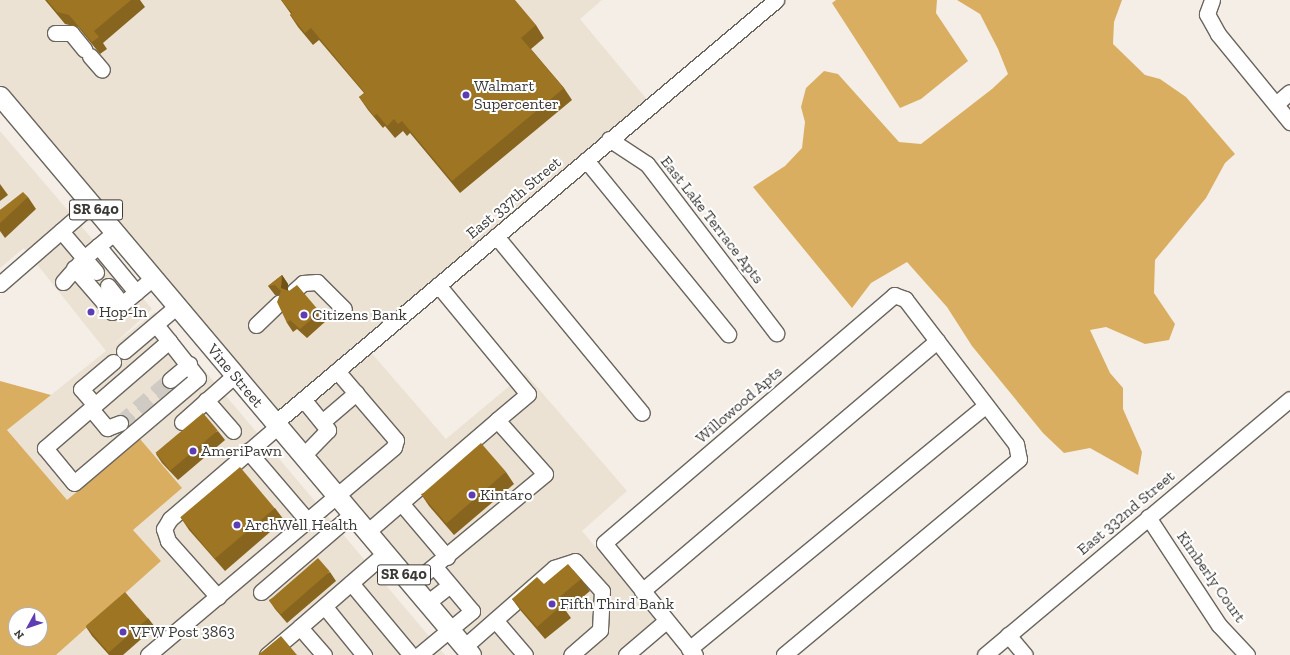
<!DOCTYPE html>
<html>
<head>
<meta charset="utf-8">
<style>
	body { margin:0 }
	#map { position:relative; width:1290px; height:655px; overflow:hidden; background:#f4eee6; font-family:"Zilla Slab",serif }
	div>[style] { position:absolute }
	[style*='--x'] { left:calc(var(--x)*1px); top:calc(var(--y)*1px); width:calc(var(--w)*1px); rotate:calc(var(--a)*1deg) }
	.built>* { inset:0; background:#ebe2d3 }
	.forest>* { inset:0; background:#daae61 }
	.minor-tunnel>* { height:15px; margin-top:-7.5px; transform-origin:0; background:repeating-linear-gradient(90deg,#cfcac3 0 15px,transparent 0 23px) }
	.roads { filter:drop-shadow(1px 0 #6a655e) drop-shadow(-1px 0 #6a655e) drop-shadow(0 1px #6a655e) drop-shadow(0 -1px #6a655e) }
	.minor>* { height:15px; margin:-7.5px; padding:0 7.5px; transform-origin:7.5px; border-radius:7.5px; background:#fff }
	.major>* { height:19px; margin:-9.5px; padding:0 9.5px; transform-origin:9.5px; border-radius:9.5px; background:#fff }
	.wall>* { inset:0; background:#88651e }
	.shaded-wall>* { inset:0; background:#6f5218 }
	.building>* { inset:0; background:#9e7523; transform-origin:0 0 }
	.dots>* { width:11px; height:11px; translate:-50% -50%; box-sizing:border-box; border:2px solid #fff; border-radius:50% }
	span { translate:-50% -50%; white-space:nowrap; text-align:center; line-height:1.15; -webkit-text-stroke:4px #fff; paint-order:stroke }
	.shield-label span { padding:1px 3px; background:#fff; border:1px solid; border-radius:3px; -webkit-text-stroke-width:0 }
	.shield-label { font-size:15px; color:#3c3a37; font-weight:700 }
	.poi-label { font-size:16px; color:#3c3a37 }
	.left { translate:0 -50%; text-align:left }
	.street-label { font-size:16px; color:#3c3a37 }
	.north { position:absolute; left:8px; top:607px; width:40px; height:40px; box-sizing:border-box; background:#fff; border:1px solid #b1b0af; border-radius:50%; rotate:230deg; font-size:11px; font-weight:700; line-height:16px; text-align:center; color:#3c3a37 }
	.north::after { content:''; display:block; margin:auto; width:14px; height:18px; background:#5d3cb4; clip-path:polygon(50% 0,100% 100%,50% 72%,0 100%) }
</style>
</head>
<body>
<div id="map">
	<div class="built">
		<i style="clip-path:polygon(0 0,602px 0,580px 19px,649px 102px,276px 419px,0 90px)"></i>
		<i style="clip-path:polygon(0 131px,152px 309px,112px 346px,155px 312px,445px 655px,56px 655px,161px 561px,133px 530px,139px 439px,67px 501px,7px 430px,106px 351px,24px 248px,0 268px)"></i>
		<i style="clip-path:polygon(368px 349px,446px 439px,525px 373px,627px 491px,582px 531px,658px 622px,619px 655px,476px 655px,280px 423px)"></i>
	</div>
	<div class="forest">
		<i style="clip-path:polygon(836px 0,937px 0,936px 13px,968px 61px,921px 99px,900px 108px,832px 3px)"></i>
		<i style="clip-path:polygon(957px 0,1122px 0,1114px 22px,1113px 44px,1145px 75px,1160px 79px,1186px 97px,1235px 154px,1225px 163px,1206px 198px,1155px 260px,1154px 293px,1175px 324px,1169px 340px,1145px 344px,1106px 327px,1090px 330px,1110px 373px,1123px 388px,1123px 409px,1142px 452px,1138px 475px,1090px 448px,1064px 453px,1043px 433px,972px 346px,947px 307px,907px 262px,871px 283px,852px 308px,753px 187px,785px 166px,802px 148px,805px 122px,801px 107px,806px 88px,824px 71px,838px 74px,899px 142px,921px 144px,992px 89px,1008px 74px,998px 49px,980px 14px)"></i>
		<i style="clip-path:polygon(evenodd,0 381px,51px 395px,7px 430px,67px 500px,140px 439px,182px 488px,133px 530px,161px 561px,56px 655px,0 655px,0 381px,16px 615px,40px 615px,40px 639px,16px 639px,16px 615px)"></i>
	</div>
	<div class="minor-tunnel">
		<i style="--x:120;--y:423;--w:66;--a:-40.7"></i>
	</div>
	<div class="roads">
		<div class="minor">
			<i style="--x:1212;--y:0;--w:15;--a:110"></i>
			<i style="--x:1207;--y:14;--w:23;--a:61"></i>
			<i style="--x:1218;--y:34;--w:114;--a:50.7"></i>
			<i style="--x:55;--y:33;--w:16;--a:0"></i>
			<i style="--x:71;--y:33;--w:21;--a:51"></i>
			<i style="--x:90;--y:56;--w:18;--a:49"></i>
			<i style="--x:1276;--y:104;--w:18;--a:-41"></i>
			<i style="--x:609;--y:139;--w:45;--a:33.3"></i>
			<i style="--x:647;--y:164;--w:213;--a:52.6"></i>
			<i style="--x:586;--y:160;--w:225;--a:50.8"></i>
			<i style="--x:61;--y:231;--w:54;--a:49.5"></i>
			<i style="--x:496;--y:236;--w:229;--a:50.5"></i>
			<i style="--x:98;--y:246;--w:60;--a:50.4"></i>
			<i style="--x:74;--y:268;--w:58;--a:49.2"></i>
			<i style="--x:112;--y:312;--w:13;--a:-39"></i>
			<i style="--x:63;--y:282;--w:32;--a:-49"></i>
			<i style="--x:84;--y:258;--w:40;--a:-40"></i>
			<i style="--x:0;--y:284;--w:121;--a:-41"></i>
			<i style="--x:438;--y:285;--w:141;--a:50.5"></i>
			<i style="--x:528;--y:394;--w:40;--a:140"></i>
			<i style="--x:108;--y:286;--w:23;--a:52"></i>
			<i style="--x:122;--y:304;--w:40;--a:-40"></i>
			<i style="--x:294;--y:291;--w:12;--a:-42"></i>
			<i style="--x:303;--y:283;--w:14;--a:-4"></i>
			<i style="--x:317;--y:282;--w:38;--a:45"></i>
			<i style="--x:156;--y:325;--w:21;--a:51"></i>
			<i style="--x:169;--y:341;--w:164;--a:139.2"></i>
			<i style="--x:45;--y:448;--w:45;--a:50.4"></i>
			<i style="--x:74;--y:483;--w:162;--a:-40.3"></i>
			<i style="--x:198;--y:378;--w:47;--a:-128.1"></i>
			<i style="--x:256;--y:325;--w:32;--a:-44"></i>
			<i style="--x:124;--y:351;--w:70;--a:-40.3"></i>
			<i style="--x:170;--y:380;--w:25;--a:-40"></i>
			<i style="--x:303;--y:399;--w:40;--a:51"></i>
			<i style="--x:328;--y:430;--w:36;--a:134"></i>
			<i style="--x:206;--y:400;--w:41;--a:48.9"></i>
			<i style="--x:95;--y:405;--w:21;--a:-131"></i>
			<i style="--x:81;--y:389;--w:42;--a:-40.2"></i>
			<i style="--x:91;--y:409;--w:25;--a:50"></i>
			<i style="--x:107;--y:428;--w:14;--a:-21"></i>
			<i style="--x:182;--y:422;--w:71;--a:-41.6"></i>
			<i style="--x:322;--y:422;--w:45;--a:-40.5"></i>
			<i style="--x:275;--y:423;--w:656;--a:-40.17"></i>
			<i style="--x:248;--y:451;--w:91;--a:49.5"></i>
			<i style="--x:401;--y:503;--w:71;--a:49.6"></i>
			<i style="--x:1148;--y:517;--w:129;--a:56.7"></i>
			<i style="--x:1219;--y:625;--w:41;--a:47"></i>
			<i style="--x:367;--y:532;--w:172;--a:-40.7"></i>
			<i style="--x:497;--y:420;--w:72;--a:48.4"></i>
			<i style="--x:545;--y:474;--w:173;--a:140.4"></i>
			<i style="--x:351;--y:583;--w:94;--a:50.2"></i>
			<i style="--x:642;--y:591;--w:387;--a:-40.3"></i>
			<i style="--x:261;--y:592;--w:120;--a:-40.6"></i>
			<i style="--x:218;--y:597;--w:75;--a:-131.8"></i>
			<i style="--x:168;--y:541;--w:13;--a:-108"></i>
			<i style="--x:164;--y:529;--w:12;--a:-59"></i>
			<i style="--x:170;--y:519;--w:143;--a:-40.7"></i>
			<i style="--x:427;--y:603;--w:29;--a:-38"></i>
			<i style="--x:325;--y:607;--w:62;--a:50.9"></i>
			<i style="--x:495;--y:620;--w:46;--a:49.4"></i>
			<i style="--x:1008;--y:635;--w:26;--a:50"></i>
			<i style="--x:464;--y:647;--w:120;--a:-41.3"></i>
			<i style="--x:554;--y:568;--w:22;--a:-18"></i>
			<i style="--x:575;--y:561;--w:40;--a:48"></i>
			<i style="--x:602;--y:591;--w:39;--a:93"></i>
			<i style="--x:600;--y:630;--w:38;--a:139"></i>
			<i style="--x:689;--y:649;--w:384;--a:-39.4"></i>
			<i style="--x:148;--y:655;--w:322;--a:-40.2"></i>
			<i style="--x:394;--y:447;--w:7;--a:-74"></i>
			<i style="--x:396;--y:440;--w:91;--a:-130.5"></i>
			<i style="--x:267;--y:655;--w:43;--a:-40.3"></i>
			<i style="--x:324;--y:655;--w:37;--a:-131"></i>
			<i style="--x:300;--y:627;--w:113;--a:-41"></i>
			<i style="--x:419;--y:655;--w:69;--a:-39.7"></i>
			<i style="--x:472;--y:611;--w:57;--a:-130.1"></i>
			<i style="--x:626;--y:655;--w:52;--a:-40.4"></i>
			<i style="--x:695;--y:655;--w:144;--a:-129.1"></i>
			<i style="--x:604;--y:543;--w:382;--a:-40.5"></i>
			<i style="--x:894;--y:295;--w:12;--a:20"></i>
			<i style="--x:905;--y:299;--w:183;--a:52.6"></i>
			<i style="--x:1016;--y:444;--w:15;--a:79"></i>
			<i style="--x:1019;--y:459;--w:306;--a:140.2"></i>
			<i style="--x:985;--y:655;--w:398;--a:-40"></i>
		</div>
		<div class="major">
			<i style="--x:0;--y:96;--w:731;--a:49.88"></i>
		</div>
	</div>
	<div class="wall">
		<i style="clip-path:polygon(45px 0,140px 0,145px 7px,103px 43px,107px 49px,100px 54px,78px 27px,65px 24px)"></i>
		<i style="clip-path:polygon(281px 0,536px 25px,544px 38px,531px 49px,564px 88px,572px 100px,460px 193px,410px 133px,407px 136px,403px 131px,395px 138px,385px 126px,383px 128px,368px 110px,359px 97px,364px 93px,319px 40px,313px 45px,298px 27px,290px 15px,291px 14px)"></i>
		<i style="clip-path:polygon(0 184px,8px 195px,0 201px)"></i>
		<i style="clip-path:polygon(28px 197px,36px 209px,5px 238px,0 231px,0 210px)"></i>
		<i style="clip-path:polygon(282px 275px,288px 284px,288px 290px,320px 312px,326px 321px,307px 338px,297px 329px,293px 332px,287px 323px,280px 295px,275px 295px,268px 286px)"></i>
		<i style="clip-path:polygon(218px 431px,225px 440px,178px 480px,162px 463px,156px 454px)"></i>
		<i style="clip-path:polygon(506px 472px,514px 484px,454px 535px,429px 506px,421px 494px)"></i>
		<i style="clip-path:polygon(275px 508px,284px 520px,225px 571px,189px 530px,181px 518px)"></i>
		<i style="clip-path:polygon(330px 572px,336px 581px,287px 623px,275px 609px,269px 600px)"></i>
		<i style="clip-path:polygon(581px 579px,590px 591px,566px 611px,571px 618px,545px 639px,521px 611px,512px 599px,544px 584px)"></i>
		<i style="clip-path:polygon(148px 618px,155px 627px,123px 655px,109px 655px,92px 636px,86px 627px)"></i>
	</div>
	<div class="shaded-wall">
		<i style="clip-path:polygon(282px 275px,288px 284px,288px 297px,281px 288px)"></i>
	</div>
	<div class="building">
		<i style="clip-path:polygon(47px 0,131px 0,94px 31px,99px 37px,92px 42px,69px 15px,57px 12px)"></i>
		<i style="clip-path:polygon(281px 0,515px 0,536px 25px,521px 38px,564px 88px,452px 181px,402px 121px,398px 124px,394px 119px,387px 126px,377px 114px,374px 116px,359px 97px,365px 93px,311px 28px,305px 33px,290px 15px,292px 13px)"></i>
		<i style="clip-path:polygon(23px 192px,28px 197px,0 223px,0 210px)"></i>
		<i style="clip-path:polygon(282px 275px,281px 288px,289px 291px,297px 285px,320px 312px,300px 329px,290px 320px,287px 323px,277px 302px,281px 291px,275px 285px,268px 286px)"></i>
		<i style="left:203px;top:413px;width:23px;height:62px;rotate:50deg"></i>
		<i style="left:481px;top:443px;width:38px;height:79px;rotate:49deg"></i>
		<i style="left:240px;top:467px;width:54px;height:78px;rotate:50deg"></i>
		<i style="left:318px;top:558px;width:18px;height:65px;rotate:49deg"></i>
		<i style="clip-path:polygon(568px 564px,581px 579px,557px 599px,562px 605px,537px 627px,512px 599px,537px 577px,544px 584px)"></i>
		<i style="left:125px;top:592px;width:35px;height:52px;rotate:49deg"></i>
		<i style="clip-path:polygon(281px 636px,297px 655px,258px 655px)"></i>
	</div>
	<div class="dots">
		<i style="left:466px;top:95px;background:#5d3cb4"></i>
		<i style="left:91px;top:312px;background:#5d3cb4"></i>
		<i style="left:304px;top:315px;background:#5d3cb4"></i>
		<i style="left:193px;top:451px;background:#5d3cb4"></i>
		<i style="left:472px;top:495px;background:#5d3cb4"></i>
		<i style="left:237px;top:525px;background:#5d3cb4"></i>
		<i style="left:552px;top:604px;background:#5d3cb4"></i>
		<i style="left:123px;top:632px;background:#5d3cb4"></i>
	</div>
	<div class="shield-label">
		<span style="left:96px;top:210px">SR 640</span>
		<span style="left:404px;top:575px">SR 640</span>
	</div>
	<div class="poi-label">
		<span class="left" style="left:474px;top:95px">Walmart<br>Supercenter</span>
		<span class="left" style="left:99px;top:312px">Hop-In</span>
		<span class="left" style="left:312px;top:315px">Citizens Bank</span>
		<span class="left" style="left:201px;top:451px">AmeriPawn</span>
		<span class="left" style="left:480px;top:495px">Kintaro</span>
		<span class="left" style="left:245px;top:525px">ArchWell Health</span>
		<span class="left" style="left:560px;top:604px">Fifth Third Bank</span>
		<span class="left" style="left:131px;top:632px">VFW Post 3863</span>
	</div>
	<div class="street-label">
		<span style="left:514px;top:198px;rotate:-40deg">East 337th Street</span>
		<span style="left:712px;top:220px;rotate:52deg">East Lake Terrace Apts</span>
		<span style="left:235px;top:376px;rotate:50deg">Vine Street</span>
		<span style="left:739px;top:405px;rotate:-41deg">Willowood Apts</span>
		<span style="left:1126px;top:513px;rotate:-40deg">East 332nd Street</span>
		<span style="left:1211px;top:577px;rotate:55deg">Kimberly Court</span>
	</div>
	<div class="north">N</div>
</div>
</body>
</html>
